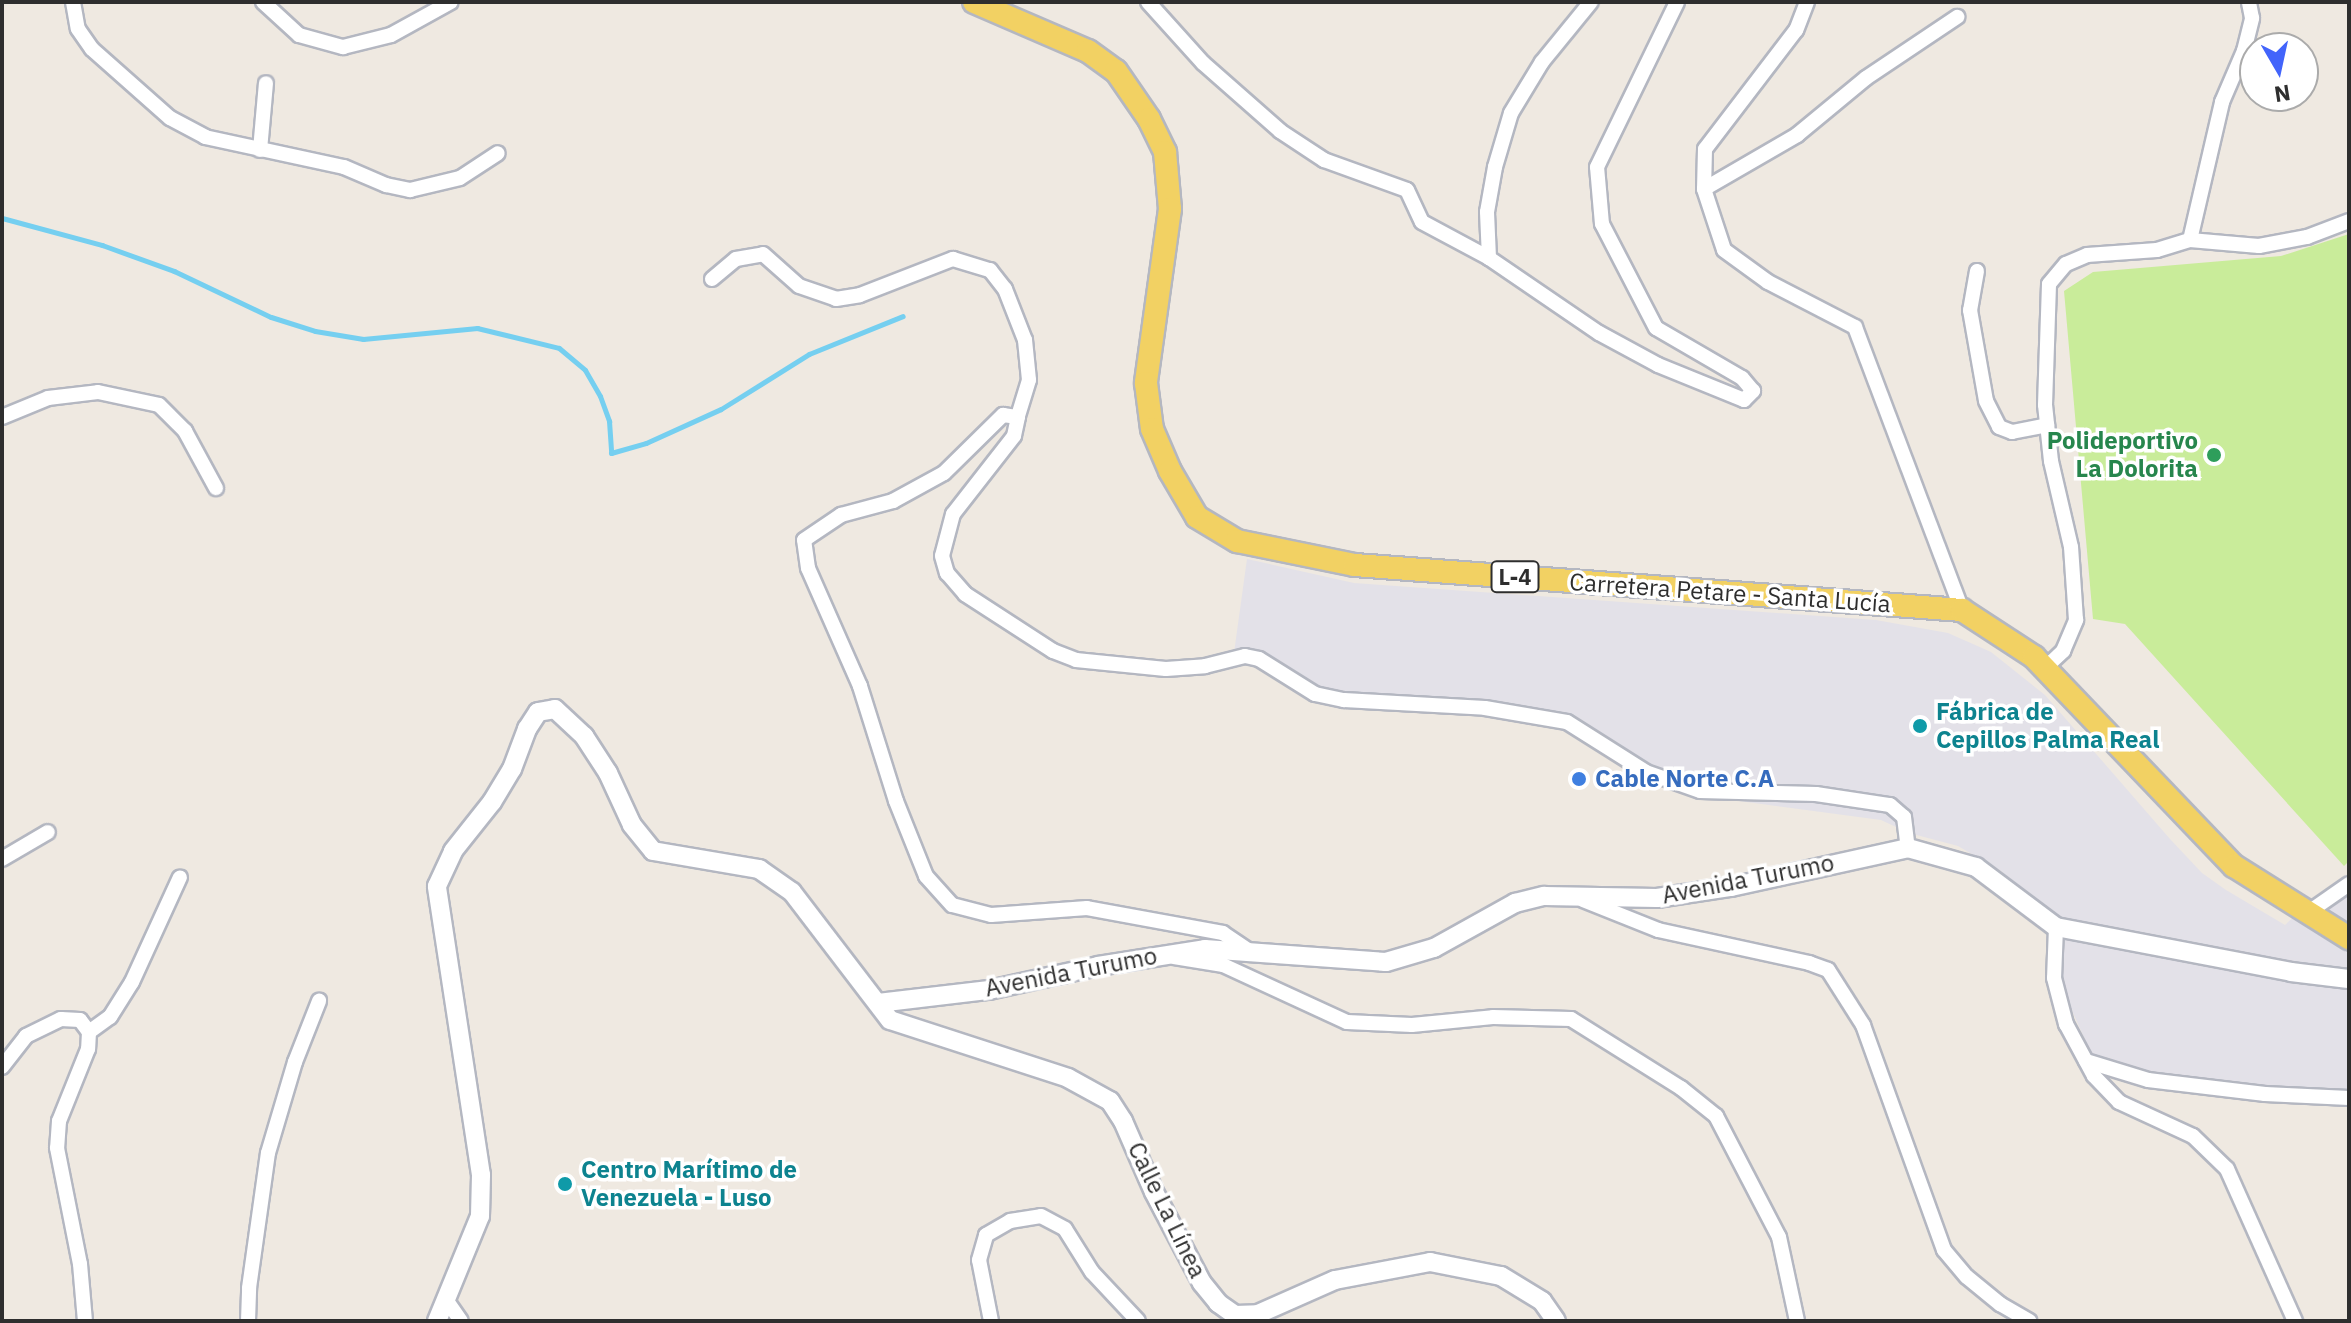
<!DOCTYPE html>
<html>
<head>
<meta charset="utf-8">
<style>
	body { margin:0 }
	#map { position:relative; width:2351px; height:1323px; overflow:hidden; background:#efe9e1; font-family:"IBM Plex Sans",sans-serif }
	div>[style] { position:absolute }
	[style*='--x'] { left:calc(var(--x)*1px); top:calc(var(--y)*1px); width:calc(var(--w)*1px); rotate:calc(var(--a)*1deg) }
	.industrial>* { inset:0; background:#e3e1e8 }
	.pitch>* { inset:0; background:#c9ec9a }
	.stream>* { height:5px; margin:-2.5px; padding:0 2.5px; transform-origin:2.5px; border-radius:2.5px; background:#75cff0 }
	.roads { filter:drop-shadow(2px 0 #b4b7c1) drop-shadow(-2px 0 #b4b7c1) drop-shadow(0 2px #b4b7c1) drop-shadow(0 -2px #b4b7c1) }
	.minor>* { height:14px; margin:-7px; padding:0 7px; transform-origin:7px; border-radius:7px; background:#fff }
	.tertiary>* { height:18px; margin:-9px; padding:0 9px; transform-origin:9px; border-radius:9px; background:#fff }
	.primary>* { height:22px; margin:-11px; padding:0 11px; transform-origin:11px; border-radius:11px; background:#f2d163 }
	.dots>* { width:22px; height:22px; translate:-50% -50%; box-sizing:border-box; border:4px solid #fff; border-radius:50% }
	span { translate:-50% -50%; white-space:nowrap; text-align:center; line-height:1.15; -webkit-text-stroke:7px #fff; paint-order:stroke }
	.shield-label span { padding:2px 6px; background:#fff; border:2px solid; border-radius:6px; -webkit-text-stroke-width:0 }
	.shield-label { font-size:22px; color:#2e2e2e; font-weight:700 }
	.leisure-label { font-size:24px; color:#27864d; font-weight:700 }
	.right { translate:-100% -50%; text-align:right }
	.street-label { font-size:24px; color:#2e2e2e }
	.culture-label { font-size:24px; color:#0d838f; font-weight:700 }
	.left { translate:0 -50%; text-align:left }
	.shop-label { font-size:24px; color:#366cbe; font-weight:700 }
	.frame { position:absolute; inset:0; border:4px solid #2e2e2e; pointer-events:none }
	.north { position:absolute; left:2239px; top:32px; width:80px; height:80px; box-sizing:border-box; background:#fff; border:2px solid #ababab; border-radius:50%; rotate:171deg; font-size:22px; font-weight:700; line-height:32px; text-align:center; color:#2e2e2e }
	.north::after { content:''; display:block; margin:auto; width:28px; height:36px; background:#4264fb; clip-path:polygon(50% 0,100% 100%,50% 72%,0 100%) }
</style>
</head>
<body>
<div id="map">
	<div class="industrial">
		<i style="clip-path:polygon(1247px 559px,1354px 583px,1876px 620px,1948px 633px,1991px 652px,2045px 695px,2170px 839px,2202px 873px,2226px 890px,2285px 925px,2307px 904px,2349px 886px,2349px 1089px,2215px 1095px,2180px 1092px,2130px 1078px,2103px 1065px,2090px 1051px,2065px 995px,2056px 953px,2065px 933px,2001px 871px,1958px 846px,1909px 833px,1881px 820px,1717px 798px,1684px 788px,1571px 724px,1330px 698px,1283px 671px,1233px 660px)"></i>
	</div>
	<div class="pitch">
		<i style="clip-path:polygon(2349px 234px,2349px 861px,2344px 866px,2125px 624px,2093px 619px,2064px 291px,2093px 272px,2281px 256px)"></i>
	</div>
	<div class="stream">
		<i style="--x:2;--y:218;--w:104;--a:15.1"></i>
		<i style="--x:102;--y:245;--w:77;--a:19.9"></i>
		<i style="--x:174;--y:271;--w:107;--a:25.4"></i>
		<i style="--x:271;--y:317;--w:46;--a:17.7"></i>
		<i style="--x:315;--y:331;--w:49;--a:9.5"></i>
		<i style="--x:363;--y:339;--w:115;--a:-5.5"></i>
		<i style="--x:477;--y:328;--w:84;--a:13.7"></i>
		<i style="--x:559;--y:348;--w:34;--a:40"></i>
		<i style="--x:585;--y:370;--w:30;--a:60"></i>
		<i style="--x:600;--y:396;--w:27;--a:70"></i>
		<i style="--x:609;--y:421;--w:32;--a:86"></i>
		<i style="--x:611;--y:453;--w:36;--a:-16"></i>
		<i style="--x:646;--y:443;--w:82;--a:-24.4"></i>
		<i style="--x:721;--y:409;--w:104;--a:-32"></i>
		<i style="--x:809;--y:354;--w:101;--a:-22"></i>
	</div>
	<div class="roads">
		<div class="minor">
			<i style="--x:73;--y:2;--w:27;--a:80"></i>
			<i style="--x:78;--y:29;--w:24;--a:55"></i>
			<i style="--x:92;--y:49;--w:104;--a:41.5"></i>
			<i style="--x:170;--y:118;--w:40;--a:28"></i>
			<i style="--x:205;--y:137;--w:142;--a:12.2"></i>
			<i style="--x:344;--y:167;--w:46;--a:23.2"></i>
			<i style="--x:386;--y:185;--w:25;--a:12"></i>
			<i style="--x:410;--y:190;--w:51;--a:-13.5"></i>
			<i style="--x:460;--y:178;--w:45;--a:-33.3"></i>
			<i style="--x:263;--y:2;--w:49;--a:42.5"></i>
			<i style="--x:299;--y:35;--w:46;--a:15.3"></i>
			<i style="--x:343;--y:47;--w:49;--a:-14"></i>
			<i style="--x:391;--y:35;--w:68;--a:-28.8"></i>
			<i style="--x:1148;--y:2;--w:82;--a:48"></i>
			<i style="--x:1203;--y:63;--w:103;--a:41.4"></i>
			<i style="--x:1280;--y:131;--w:53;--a:33.4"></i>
			<i style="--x:1324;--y:160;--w:88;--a:19.9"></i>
			<i style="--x:1407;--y:190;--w:35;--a:65"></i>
			<i style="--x:1422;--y:222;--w:76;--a:28.2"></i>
			<i style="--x:1489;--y:258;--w:133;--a:34.3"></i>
			<i style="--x:1599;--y:333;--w:67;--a:28.5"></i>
			<i style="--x:1658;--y:365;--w:93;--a:22.1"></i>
			<i style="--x:1744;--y:400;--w:13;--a:-45"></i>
			<i style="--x:1753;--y:391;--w:17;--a:-130"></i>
			<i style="--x:1742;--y:378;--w:99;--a:-149.8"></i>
			<i style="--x:1656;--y:328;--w:117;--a:-117.4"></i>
			<i style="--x:1602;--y:224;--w:57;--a:-95"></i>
			<i style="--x:1597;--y:167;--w:183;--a:-64.1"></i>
			<i style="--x:1807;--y:2;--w:30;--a:111"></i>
			<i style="--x:1796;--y:30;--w:150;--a:127.4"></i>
			<i style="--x:1705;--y:149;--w:40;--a:91.4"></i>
			<i style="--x:1704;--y:189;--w:64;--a:71.8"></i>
			<i style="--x:1724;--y:250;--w:54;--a:36"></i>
			<i style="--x:1768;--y:282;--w:98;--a:27.3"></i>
			<i style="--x:1855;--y:327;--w:303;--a:69.3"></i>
			<i style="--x:260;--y:150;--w:67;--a:-84.9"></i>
			<i style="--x:1704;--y:189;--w:108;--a:-30.1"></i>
			<i style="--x:1797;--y:135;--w:89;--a:-39.6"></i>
			<i style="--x:1866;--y:78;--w:110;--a:-33.8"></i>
			<i style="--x:2190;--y:240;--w:142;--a:-76.9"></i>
			<i style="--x:2222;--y:102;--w:56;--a:-66.7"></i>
			<i style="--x:2244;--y:51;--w:34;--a:-76"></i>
			<i style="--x:2252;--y:18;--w:16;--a:-101"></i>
			<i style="--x:1489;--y:258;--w:46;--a:-92.5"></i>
			<i style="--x:1487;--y:212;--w:46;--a:-79.9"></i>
			<i style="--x:1495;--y:167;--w:56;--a:-73.5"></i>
			<i style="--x:1511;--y:113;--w:60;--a:-58.7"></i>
			<i style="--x:1542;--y:62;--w:77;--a:-50.8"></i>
			<i style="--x:1977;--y:271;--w:40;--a:100"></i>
			<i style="--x:1970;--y:310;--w:92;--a:80"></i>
			<i style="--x:1986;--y:401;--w:29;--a:63"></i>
			<i style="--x:1999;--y:427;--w:14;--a:21"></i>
			<i style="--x:2012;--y:432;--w:36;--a:-11"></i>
			<i style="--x:712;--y:279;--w:31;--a:-40"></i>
			<i style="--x:736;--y:259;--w:27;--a:-10"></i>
			<i style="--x:763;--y:254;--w:48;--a:41.6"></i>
			<i style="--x:799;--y:286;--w:39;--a:19"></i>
			<i style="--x:836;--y:299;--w:24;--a:-9"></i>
			<i style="--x:860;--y:295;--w:100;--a:-21.2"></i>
			<i style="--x:953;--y:259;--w:39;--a:17"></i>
			<i style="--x:990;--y:270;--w:24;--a:52"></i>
			<i style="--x:1005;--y:289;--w:55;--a:68.6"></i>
			<i style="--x:1025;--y:340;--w:40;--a:84.3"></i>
			<i style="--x:1029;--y:380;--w:39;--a:107"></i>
			<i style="--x:2;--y:417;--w:50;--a:-22.4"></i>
			<i style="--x:48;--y:398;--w:50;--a:-6.8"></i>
			<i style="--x:98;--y:392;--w:62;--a:12"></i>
			<i style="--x:159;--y:405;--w:37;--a:45"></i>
			<i style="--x:185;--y:431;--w:65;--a:61.5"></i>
			<i style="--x:2045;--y:668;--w:25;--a:-43"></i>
			<i style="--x:2063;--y:651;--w:34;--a:-67"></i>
			<i style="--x:2076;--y:620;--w:73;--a:-93.9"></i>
			<i style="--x:2071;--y:547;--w:88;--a:-103.1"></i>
			<i style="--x:2051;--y:461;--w:56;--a:-96.1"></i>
			<i style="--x:2045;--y:405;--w:121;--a:-88.1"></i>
			<i style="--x:2049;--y:284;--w:26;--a:-50"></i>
			<i style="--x:2066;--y:264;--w:23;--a:-23"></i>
			<i style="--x:2087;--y:255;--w:70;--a:-4.1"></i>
			<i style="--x:2157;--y:250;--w:34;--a:-17"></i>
			<i style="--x:2190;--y:240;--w:69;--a:5"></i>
			<i style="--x:2259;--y:246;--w:49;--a:-10.6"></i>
			<i style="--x:2307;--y:237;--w:45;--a:-20.9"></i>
			<i style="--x:2;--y:859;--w:53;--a:-30.4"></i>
			<i style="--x:1583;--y:900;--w:81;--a:21.8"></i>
			<i style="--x:1658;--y:930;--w:155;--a:12.3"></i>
			<i style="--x:1809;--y:963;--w:20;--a:20"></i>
			<i style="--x:1828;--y:970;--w:65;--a:57.5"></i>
			<i style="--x:1863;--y:1025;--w:239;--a:70.2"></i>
			<i style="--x:1944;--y:1250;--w:35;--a:50"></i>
			<i style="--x:1967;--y:1277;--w:43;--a:39.3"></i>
			<i style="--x:2000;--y:1304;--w:34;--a:30"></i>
			<i style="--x:2306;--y:914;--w:52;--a:-34.9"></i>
			<i style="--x:2056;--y:927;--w:51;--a:92.2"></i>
			<i style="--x:2054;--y:978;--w:48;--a:75.4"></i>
			<i style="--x:2066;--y:1024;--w:59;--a:61.7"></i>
			<i style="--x:2094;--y:1076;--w:36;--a:46"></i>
			<i style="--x:2119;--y:1102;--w:81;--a:24.7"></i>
			<i style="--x:2193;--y:1136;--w:47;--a:44.1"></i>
			<i style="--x:2227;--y:1169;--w:167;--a:65.9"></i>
			<i style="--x:1251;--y:952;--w:34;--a:-146"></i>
			<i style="--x:1223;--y:933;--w:138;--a:-169.6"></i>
			<i style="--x:1087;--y:908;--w:96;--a:175.8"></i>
			<i style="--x:991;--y:915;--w:40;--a:-165.6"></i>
			<i style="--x:952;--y:905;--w:39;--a:-132"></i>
			<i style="--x:926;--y:876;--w:81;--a:-111.8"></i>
			<i style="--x:896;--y:801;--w:121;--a:-107.4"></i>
			<i style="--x:860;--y:686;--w:129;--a:-113.8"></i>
			<i style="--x:808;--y:568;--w:28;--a:-98"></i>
			<i style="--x:804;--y:540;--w:45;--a:-34"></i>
			<i style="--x:841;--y:515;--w:54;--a:-15.1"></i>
			<i style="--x:893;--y:501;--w:58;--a:-28.8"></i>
			<i style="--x:944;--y:473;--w:83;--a:-44.5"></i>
			<i style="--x:1003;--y:415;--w:15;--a:8"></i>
			<i style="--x:1018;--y:417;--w:19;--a:102"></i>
			<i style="--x:1014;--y:436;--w:99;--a:128"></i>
			<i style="--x:953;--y:514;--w:43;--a:104.7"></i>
			<i style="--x:942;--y:556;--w:18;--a:74"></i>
			<i style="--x:947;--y:573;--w:28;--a:49"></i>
			<i style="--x:965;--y:594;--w:105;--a:32.9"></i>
			<i style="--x:1053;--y:651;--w:25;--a:21"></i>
			<i style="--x:1076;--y:660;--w:90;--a:5.7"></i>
			<i style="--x:1166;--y:669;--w:39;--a:-4"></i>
			<i style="--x:1205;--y:666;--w:41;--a:-14"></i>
			<i style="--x:1245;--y:656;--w:14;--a:12"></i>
			<i style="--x:1259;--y:659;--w:66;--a:32"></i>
			<i style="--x:1315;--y:694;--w:30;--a:12"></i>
			<i style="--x:1344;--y:700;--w:141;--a:3.2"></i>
			<i style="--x:1485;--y:708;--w:83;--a:9.7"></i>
			<i style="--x:1567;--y:722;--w:93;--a:32.3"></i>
			<i style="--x:1646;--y:772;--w:57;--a:19.4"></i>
			<i style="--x:1700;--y:791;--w:116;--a:1.5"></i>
			<i style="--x:1816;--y:794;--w:75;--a:8.5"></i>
			<i style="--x:1890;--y:805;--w:18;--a:41"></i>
			<i style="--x:1904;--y:817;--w:31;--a:83"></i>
			<i style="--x:1174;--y:957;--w:50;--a:9.3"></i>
			<i style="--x:1223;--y:965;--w:136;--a:24.7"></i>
			<i style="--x:1347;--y:1022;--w:65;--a:2.6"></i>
			<i style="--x:1412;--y:1025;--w:81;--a:-5.6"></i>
			<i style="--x:1493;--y:1017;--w:78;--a:1.5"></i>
			<i style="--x:1571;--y:1019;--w:130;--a:32.1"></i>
			<i style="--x:1681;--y:1088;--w:45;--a:38.7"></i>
			<i style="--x:1716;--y:1116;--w:136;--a:62.5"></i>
			<i style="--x:1779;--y:1237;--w:86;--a:77.9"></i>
			<i style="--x:89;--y:1032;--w:26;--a:-36"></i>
			<i style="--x:110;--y:1017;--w:41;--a:-57.8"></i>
			<i style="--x:132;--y:982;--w:115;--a:-65.4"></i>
			<i style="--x:2086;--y:1061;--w:65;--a:17"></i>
			<i style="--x:2148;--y:1080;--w:118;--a:6.8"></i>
			<i style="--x:2265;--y:1094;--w:84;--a:2.7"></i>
			<i style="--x:2;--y:1067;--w:39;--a:-52"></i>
			<i style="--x:26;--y:1036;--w:39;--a:-26"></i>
			<i style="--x:61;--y:1019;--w:19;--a:3"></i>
			<i style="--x:80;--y:1020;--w:15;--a:53"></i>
			<i style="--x:89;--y:1032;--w:17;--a:93"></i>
			<i style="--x:88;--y:1049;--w:78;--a:111.9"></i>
			<i style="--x:59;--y:1121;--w:27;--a:94"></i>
			<i style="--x:57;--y:1148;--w:118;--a:78.8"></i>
			<i style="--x:80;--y:1264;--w:57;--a:85"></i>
			<i style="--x:447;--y:1301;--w:24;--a:55"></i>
			<i style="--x:248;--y:1321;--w:33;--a:-88"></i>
			<i style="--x:249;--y:1288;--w:136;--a:-82"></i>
			<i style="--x:268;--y:1153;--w:95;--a:-73.5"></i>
			<i style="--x:295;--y:1062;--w:66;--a:-68.5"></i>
			<i style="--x:991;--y:1321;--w:62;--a:-101.1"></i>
			<i style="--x:979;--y:1260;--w:26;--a:-74"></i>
			<i style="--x:986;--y:1235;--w:28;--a:-30"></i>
			<i style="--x:1010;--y:1221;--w:31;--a:-9"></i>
			<i style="--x:1041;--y:1216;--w:27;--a:28"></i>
			<i style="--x:1065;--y:1229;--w:51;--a:57.9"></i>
			<i style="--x:1092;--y:1272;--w:67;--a:46.8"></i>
		</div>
		<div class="tertiary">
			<i style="--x:878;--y:1003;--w:112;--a:-6.7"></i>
			<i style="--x:989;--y:990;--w:112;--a:-12.4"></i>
			<i style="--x:1098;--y:966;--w:108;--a:-9"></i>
			<i style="--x:1205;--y:949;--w:181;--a:4.1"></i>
			<i style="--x:1386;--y:962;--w:50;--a:-16.3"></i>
			<i style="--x:1434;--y:948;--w:93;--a:-29.1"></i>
			<i style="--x:1515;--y:903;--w:30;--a:-14"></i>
			<i style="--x:1544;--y:896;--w:113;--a:1"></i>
			<i style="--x:1657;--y:898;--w:75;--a:-8.5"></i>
			<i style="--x:1731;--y:887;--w:181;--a:-12.4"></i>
			<i style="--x:1908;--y:848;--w:71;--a:15.6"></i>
			<i style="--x:1976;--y:867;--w:100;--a:36.9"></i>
			<i style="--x:2056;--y:927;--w:239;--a:10.8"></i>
			<i style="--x:2291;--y:972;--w:58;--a:6.9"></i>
			<i style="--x:437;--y:1321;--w:113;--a:-67.7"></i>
			<i style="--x:480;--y:1216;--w:41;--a:-88.6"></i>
			<i style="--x:481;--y:1175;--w:292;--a:-98.7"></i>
			<i style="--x:437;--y:886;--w:38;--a:-65"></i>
			<i style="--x:453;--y:851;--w:63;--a:-51.5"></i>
			<i style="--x:492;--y:802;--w:39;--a:-59"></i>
			<i style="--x:512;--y:769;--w:43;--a:-69.4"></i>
			<i style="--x:527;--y:729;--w:20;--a:-57"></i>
			<i style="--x:538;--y:712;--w:17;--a:-10"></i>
			<i style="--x:555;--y:709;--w:40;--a:43"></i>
			<i style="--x:584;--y:736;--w:44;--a:57"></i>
			<i style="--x:608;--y:773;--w:57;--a:65.2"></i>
			<i style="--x:632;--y:825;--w:33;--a:51"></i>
			<i style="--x:653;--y:851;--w:108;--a:9.6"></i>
			<i style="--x:759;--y:869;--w:40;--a:34.9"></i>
			<i style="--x:792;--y:892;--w:161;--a:52.6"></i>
			<i style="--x:890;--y:1020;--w:187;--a:18"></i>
			<i style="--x:1068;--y:1078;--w:48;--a:28.7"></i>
			<i style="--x:1110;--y:1101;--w:24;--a:57"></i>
			<i style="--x:1123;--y:1121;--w:77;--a:66.4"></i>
			<i style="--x:1154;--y:1192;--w:103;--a:62.2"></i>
			<i style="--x:1202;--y:1283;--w:26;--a:51"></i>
			<i style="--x:1218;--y:1303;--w:21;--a:35"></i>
			<i style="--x:1235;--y:1315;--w:23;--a:-2"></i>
			<i style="--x:1258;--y:1314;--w:84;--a:-23.8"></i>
			<i style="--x:1335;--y:1280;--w:97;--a:-10.7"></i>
			<i style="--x:1430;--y:1262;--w:72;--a:11.2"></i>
			<i style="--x:1501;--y:1276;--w:48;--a:31.4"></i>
			<i style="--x:1542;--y:1301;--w:24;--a:55"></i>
		</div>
		<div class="primary">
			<i style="--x:974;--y:2;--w:124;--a:23.3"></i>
			<i style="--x:1088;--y:51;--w:34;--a:36"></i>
			<i style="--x:1116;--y:71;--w:58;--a:55.5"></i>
			<i style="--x:1149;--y:119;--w:37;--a:64"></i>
			<i style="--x:1165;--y:152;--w:57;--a:85"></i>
			<i style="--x:1170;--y:209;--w:176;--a:97.9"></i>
			<i style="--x:1146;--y:383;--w:46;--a:82.6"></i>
			<i style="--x:1152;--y:429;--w:46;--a:66.8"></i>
			<i style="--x:1170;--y:471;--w:53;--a:59.6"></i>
			<i style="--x:1197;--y:517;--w:47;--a:31"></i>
			<i style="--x:1237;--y:541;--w:120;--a:11.5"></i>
			<i style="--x:1355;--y:565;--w:609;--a:4.24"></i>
			<i style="--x:1962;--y:610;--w:86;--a:33.1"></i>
			<i style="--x:2034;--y:657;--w:289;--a:46.3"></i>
			<i style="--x:2234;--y:866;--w:136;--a:32.1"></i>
		</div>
	</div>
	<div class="dots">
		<i style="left:2214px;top:455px;background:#2e9e5b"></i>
		<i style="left:1920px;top:726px;background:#0f9aa8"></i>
		<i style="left:1579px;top:779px;background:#3f7fe0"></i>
		<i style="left:565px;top:1184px;background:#0f9aa8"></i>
	</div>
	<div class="shield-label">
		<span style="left:1515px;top:577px">L-4</span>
	</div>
	<div class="leisure-label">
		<span class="right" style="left:2198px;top:455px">Polideportivo<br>La Dolorita</span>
	</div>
	<div class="street-label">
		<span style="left:1730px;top:593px;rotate:4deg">Carretera Petare - Santa Lucía</span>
		<span style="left:1748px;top:879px;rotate:-11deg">Avenida Turumo</span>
		<span style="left:1071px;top:972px;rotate:-11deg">Avenida Turumo</span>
		<span style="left:1167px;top:1210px;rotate:64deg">Calle La Línea</span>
	</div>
	<div class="culture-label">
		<span class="left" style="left:1936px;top:726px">Fábrica de<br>Cepillos Palma Real</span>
		<span class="left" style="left:581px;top:1184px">Centro Marítimo de<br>Venezuela - Luso</span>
	</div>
	<div class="shop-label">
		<span class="left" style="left:1595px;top:779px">Cable Norte C.A</span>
	</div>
	<div class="frame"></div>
	<div class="north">N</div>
</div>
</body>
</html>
